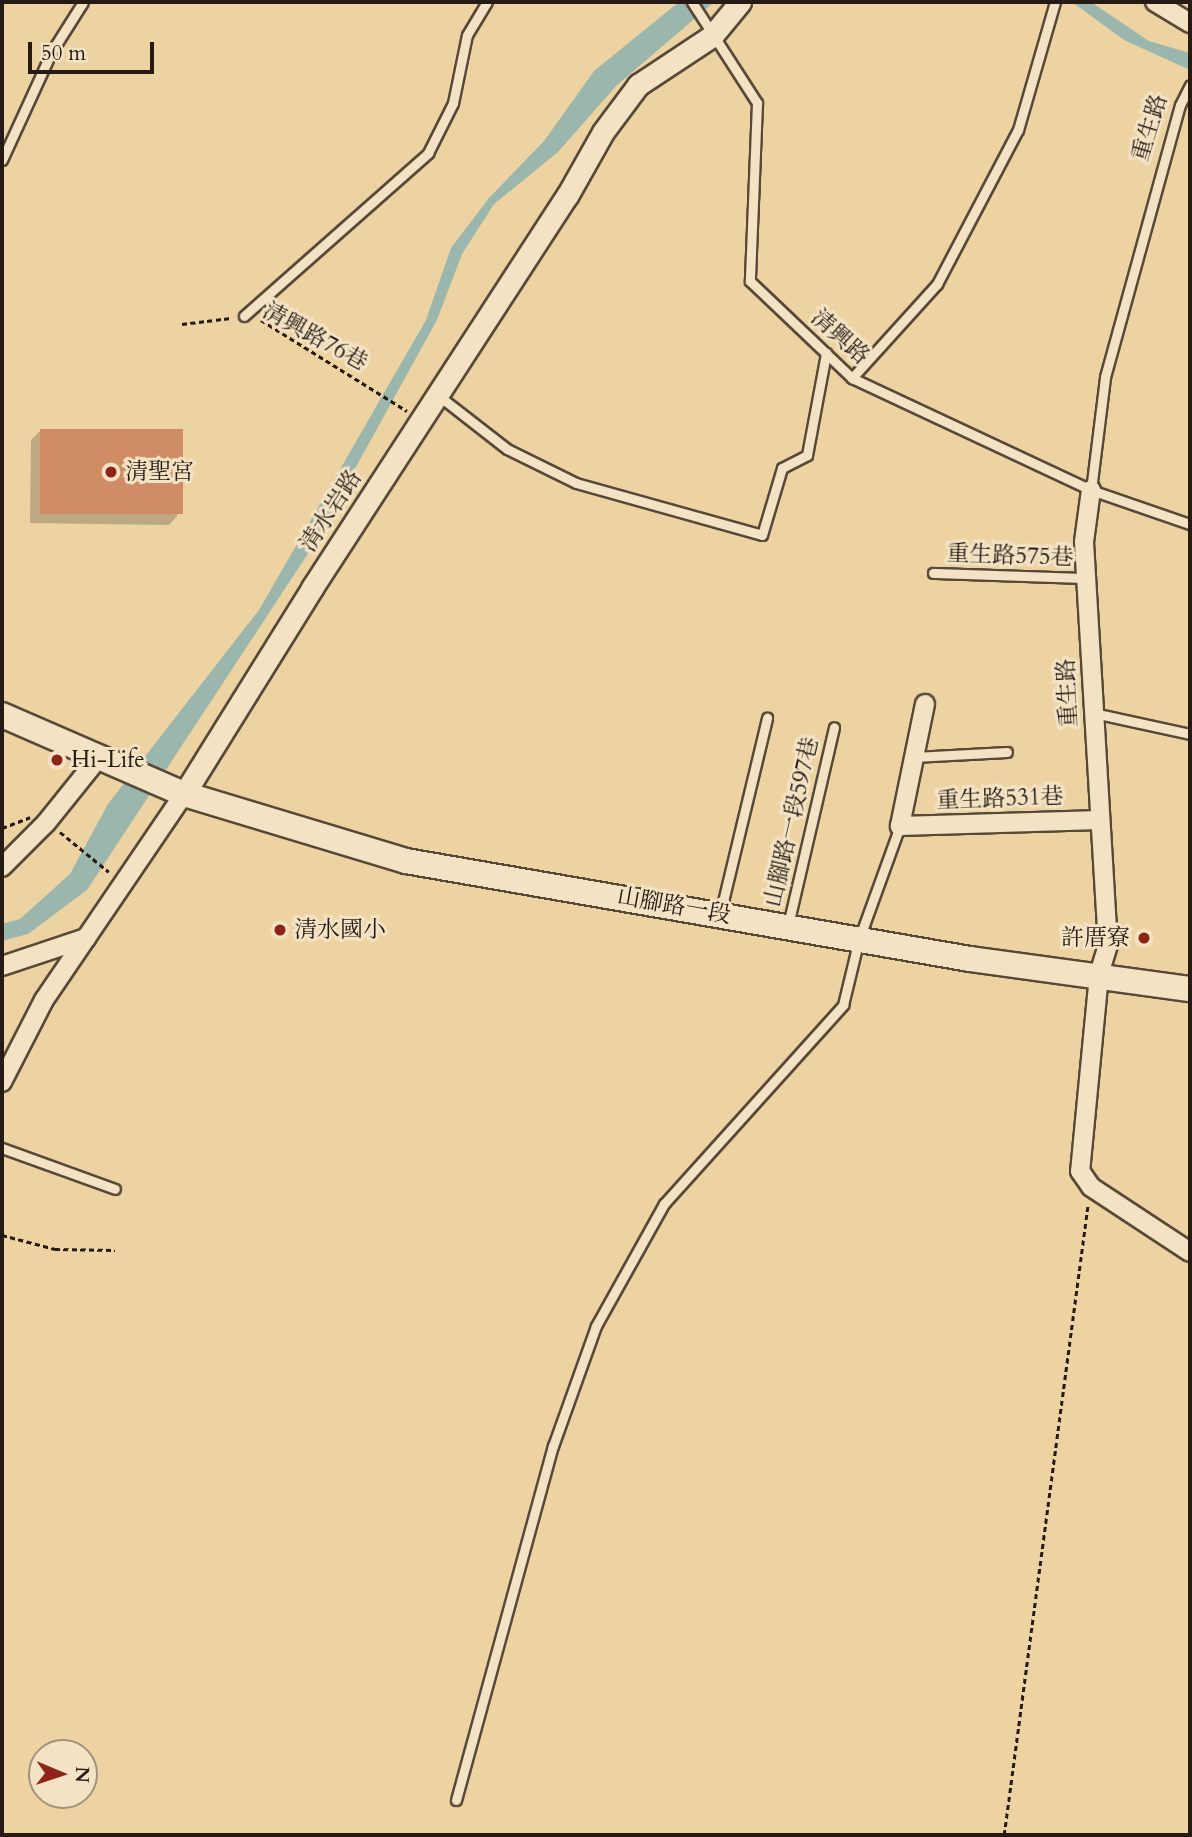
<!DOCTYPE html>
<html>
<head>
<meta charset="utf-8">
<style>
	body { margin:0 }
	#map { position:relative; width:1192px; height:1837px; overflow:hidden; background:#edd2a2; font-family:Cardo,"Noto Serif TC",serif }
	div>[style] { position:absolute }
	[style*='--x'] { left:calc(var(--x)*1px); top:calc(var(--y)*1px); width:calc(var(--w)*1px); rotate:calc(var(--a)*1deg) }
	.water>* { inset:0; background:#9bb6ad }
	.shadow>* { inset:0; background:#0003 }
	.building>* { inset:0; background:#cf8c65; transform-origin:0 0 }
	.path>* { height:2.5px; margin-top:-1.25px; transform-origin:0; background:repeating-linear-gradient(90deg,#251b14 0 5px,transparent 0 8.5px) }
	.roads { filter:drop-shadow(2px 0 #574938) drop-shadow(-2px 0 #574938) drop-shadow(0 2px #574938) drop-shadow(0 -2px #574938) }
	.service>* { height:9px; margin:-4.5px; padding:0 4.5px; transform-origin:4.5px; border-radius:4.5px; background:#f3e2c3 }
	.minor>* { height:18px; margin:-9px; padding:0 9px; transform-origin:9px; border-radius:9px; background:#f3e2c3 }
	.tertiary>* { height:21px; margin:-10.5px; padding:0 10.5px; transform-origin:10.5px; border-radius:10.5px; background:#f3e2c3 }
	.secondary>* { height:24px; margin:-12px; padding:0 12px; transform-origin:12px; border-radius:12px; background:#f3e2c3 }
	.dots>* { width:19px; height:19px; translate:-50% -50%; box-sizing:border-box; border:4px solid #f3e2c3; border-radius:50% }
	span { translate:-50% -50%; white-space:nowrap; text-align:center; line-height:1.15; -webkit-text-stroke:6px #f3e2c3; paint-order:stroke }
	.street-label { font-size:23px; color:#251b14 }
	.poi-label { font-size:23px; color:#251b14 }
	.left { translate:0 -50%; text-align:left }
	.right { translate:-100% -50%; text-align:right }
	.frame { position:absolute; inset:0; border:4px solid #251b14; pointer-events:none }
	.north { position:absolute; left:28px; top:1739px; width:70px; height:70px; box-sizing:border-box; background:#f3e2c3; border:2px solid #a1927d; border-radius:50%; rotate:92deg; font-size:19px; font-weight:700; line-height:28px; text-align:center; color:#251b14 }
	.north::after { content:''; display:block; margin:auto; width:24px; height:32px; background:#8f2418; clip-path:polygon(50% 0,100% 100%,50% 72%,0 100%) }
	.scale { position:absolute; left:28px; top:42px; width:126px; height:32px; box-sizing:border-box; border:4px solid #251b14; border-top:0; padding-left:9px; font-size:21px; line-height:24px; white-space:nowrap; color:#251b14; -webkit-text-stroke:5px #f3e2c3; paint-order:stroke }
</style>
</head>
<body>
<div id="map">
	<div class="water">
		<i style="clip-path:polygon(679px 2px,714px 2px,616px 86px,558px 152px,494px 204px,462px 254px,437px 320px,309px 552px,87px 890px,28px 934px,2px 941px,2px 924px,20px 919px,70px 874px,108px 804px,259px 610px,426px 320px,451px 248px,489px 198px,544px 141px,594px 71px)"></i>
		<i style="clip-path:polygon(1072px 2px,1091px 2px,1149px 41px,1190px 53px,1190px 70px,1124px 40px)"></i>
	</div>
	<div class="shadow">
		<i style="clip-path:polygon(41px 430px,178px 515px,169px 525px,30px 523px,31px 440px)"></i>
	</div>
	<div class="building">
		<i style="left:40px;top:429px;width:143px;height:85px"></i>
	</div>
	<div class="path">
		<i style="--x:261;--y:320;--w:172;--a:31.9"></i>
		<i style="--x:182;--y:324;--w:49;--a:-7"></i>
		<i style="--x:2;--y:828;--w:30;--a:-21"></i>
		<i style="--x:60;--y:832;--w:63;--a:39.2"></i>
		<i style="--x:2;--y:1235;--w:55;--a:14.8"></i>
		<i style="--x:55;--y:1249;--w:60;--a:1"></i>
		<i style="--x:1004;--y:1835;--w:637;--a:-82.42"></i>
	</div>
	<div class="roads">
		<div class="service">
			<i style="--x:692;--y:2;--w:120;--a:57.2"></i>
			<i style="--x:757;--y:103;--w:178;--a:92.3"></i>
			<i style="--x:750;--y:281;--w:141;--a:43.6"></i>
			<i style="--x:852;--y:378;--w:264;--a:25.1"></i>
			<i style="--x:1091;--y:490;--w:105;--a:19"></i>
			<i style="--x:2;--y:160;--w:120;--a:-65.4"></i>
			<i style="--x:52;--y:51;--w:58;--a:-57.7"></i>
			<i style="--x:244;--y:316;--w:246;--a:-41.5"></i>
			<i style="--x:428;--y:153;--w:56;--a:-63.4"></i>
			<i style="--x:453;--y:103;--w:69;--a:-78.4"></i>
			<i style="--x:467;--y:35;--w:39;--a:-59"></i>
			<i style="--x:852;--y:378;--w:127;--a:-47.9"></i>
			<i style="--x:937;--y:284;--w:174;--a:-62.3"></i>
			<i style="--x:1018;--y:130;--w:133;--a:-73.9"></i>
			<i style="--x:439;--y:396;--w:86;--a:37.9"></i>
			<i style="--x:507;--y:449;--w:77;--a:26.2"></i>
			<i style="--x:576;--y:483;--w:193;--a:15.6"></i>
			<i style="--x:762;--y:535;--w:70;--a:-73.4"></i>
			<i style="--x:782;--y:468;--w:28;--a:-27"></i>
			<i style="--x:807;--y:455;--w:104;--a:-79.4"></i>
			<i style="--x:1091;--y:490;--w:114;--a:-82.9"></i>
			<i style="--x:1105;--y:377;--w:282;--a:-74.6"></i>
			<i style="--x:1180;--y:105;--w:22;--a:-63"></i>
			<i style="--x:933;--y:573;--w:153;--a:1.9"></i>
			<i style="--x:1094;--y:713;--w:98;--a:12.3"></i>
			<i style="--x:914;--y:757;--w:93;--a:-3.1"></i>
			<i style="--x:720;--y:914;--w:202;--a:-76.5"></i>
			<i style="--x:788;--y:925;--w:203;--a:-76.9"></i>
			<i style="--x:2;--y:1148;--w:120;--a:19.9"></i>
			<i style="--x:456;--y:1800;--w:367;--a:-74.7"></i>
			<i style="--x:553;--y:1446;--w:127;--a:-70.3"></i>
			<i style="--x:596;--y:1326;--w:140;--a:-60.9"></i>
			<i style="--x:664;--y:1204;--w:268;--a:-48"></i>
			<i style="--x:843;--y:1005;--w:68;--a:-76.4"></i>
			<i style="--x:859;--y:939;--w:120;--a:-70.1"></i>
		</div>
		<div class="minor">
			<i style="--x:1155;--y:2;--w:41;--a:31"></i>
			<i style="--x:1091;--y:490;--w:52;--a:97.7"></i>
			<i style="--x:1084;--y:542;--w:404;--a:86.6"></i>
			<i style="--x:1108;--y:945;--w:31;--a:107"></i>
			<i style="--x:1099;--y:975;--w:197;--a:95.5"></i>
			<i style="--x:1080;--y:1171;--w:19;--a:55"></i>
			<i style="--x:1091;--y:1187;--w:118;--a:33.3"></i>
			<i style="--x:925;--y:704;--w:125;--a:101.6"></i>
			<i style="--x:900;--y:826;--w:200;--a:-1.7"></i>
			<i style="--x:2;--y:867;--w:62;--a:-45"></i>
			<i style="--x:46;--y:823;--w:85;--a:-51.2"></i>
			<i style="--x:2;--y:966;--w:89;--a:-18.4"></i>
			<i style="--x:2;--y:1082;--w:92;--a:-62.9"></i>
			<i style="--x:44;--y:1000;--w:249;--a:-55.8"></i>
		</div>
		<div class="tertiary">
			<i style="--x:184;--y:794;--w:243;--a:-58.1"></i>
			<i style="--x:312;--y:588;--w:468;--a:-57"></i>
			<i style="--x:567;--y:196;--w:73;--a:-60.6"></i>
			<i style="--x:603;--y:132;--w:59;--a:-53.3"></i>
			<i style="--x:638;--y:85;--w:89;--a:-33.5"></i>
			<i style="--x:712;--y:36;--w:44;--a:-50.5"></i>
		</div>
		<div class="secondary">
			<i style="--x:2;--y:715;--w:198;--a:23.5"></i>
			<i style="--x:184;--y:794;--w:232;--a:16.8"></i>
			<i style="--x:406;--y:861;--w:572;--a:9.86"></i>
			<i style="--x:970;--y:959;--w:222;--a:7.8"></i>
		</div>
	</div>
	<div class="dots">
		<i style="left:111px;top:472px;background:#8f2418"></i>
		<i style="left:57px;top:760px;background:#8f2418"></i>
		<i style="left:280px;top:930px;background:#8f2418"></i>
		<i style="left:1144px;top:938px;background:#8f2418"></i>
	</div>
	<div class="street-label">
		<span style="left:1150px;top:128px;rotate:-73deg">重生路</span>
		<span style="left:315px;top:337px;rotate:29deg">清興路76巷</span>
		<span style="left:840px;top:337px;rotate:42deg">清興路</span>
		<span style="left:331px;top:511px;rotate:-57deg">清水岩路</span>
		<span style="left:1010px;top:556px;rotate:2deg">重生路575巷</span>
		<span style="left:1068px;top:693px;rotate:-93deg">重生路</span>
		<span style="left:1000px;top:799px;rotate:-2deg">重生路531巷</span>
		<span style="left:792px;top:822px;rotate:-77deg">山腳路一段597巷</span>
		<span style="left:674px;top:906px;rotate:10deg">山腳路一段</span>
	</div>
	<div class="poi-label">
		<span class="left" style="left:125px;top:472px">清聖宮</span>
		<span class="left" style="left:71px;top:760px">Hi-Life</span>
		<span class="left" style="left:294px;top:930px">清水國小</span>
		<span class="right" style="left:1130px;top:938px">許厝寮</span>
	</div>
	<div class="frame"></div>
	<div class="north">N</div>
	<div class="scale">50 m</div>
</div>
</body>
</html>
